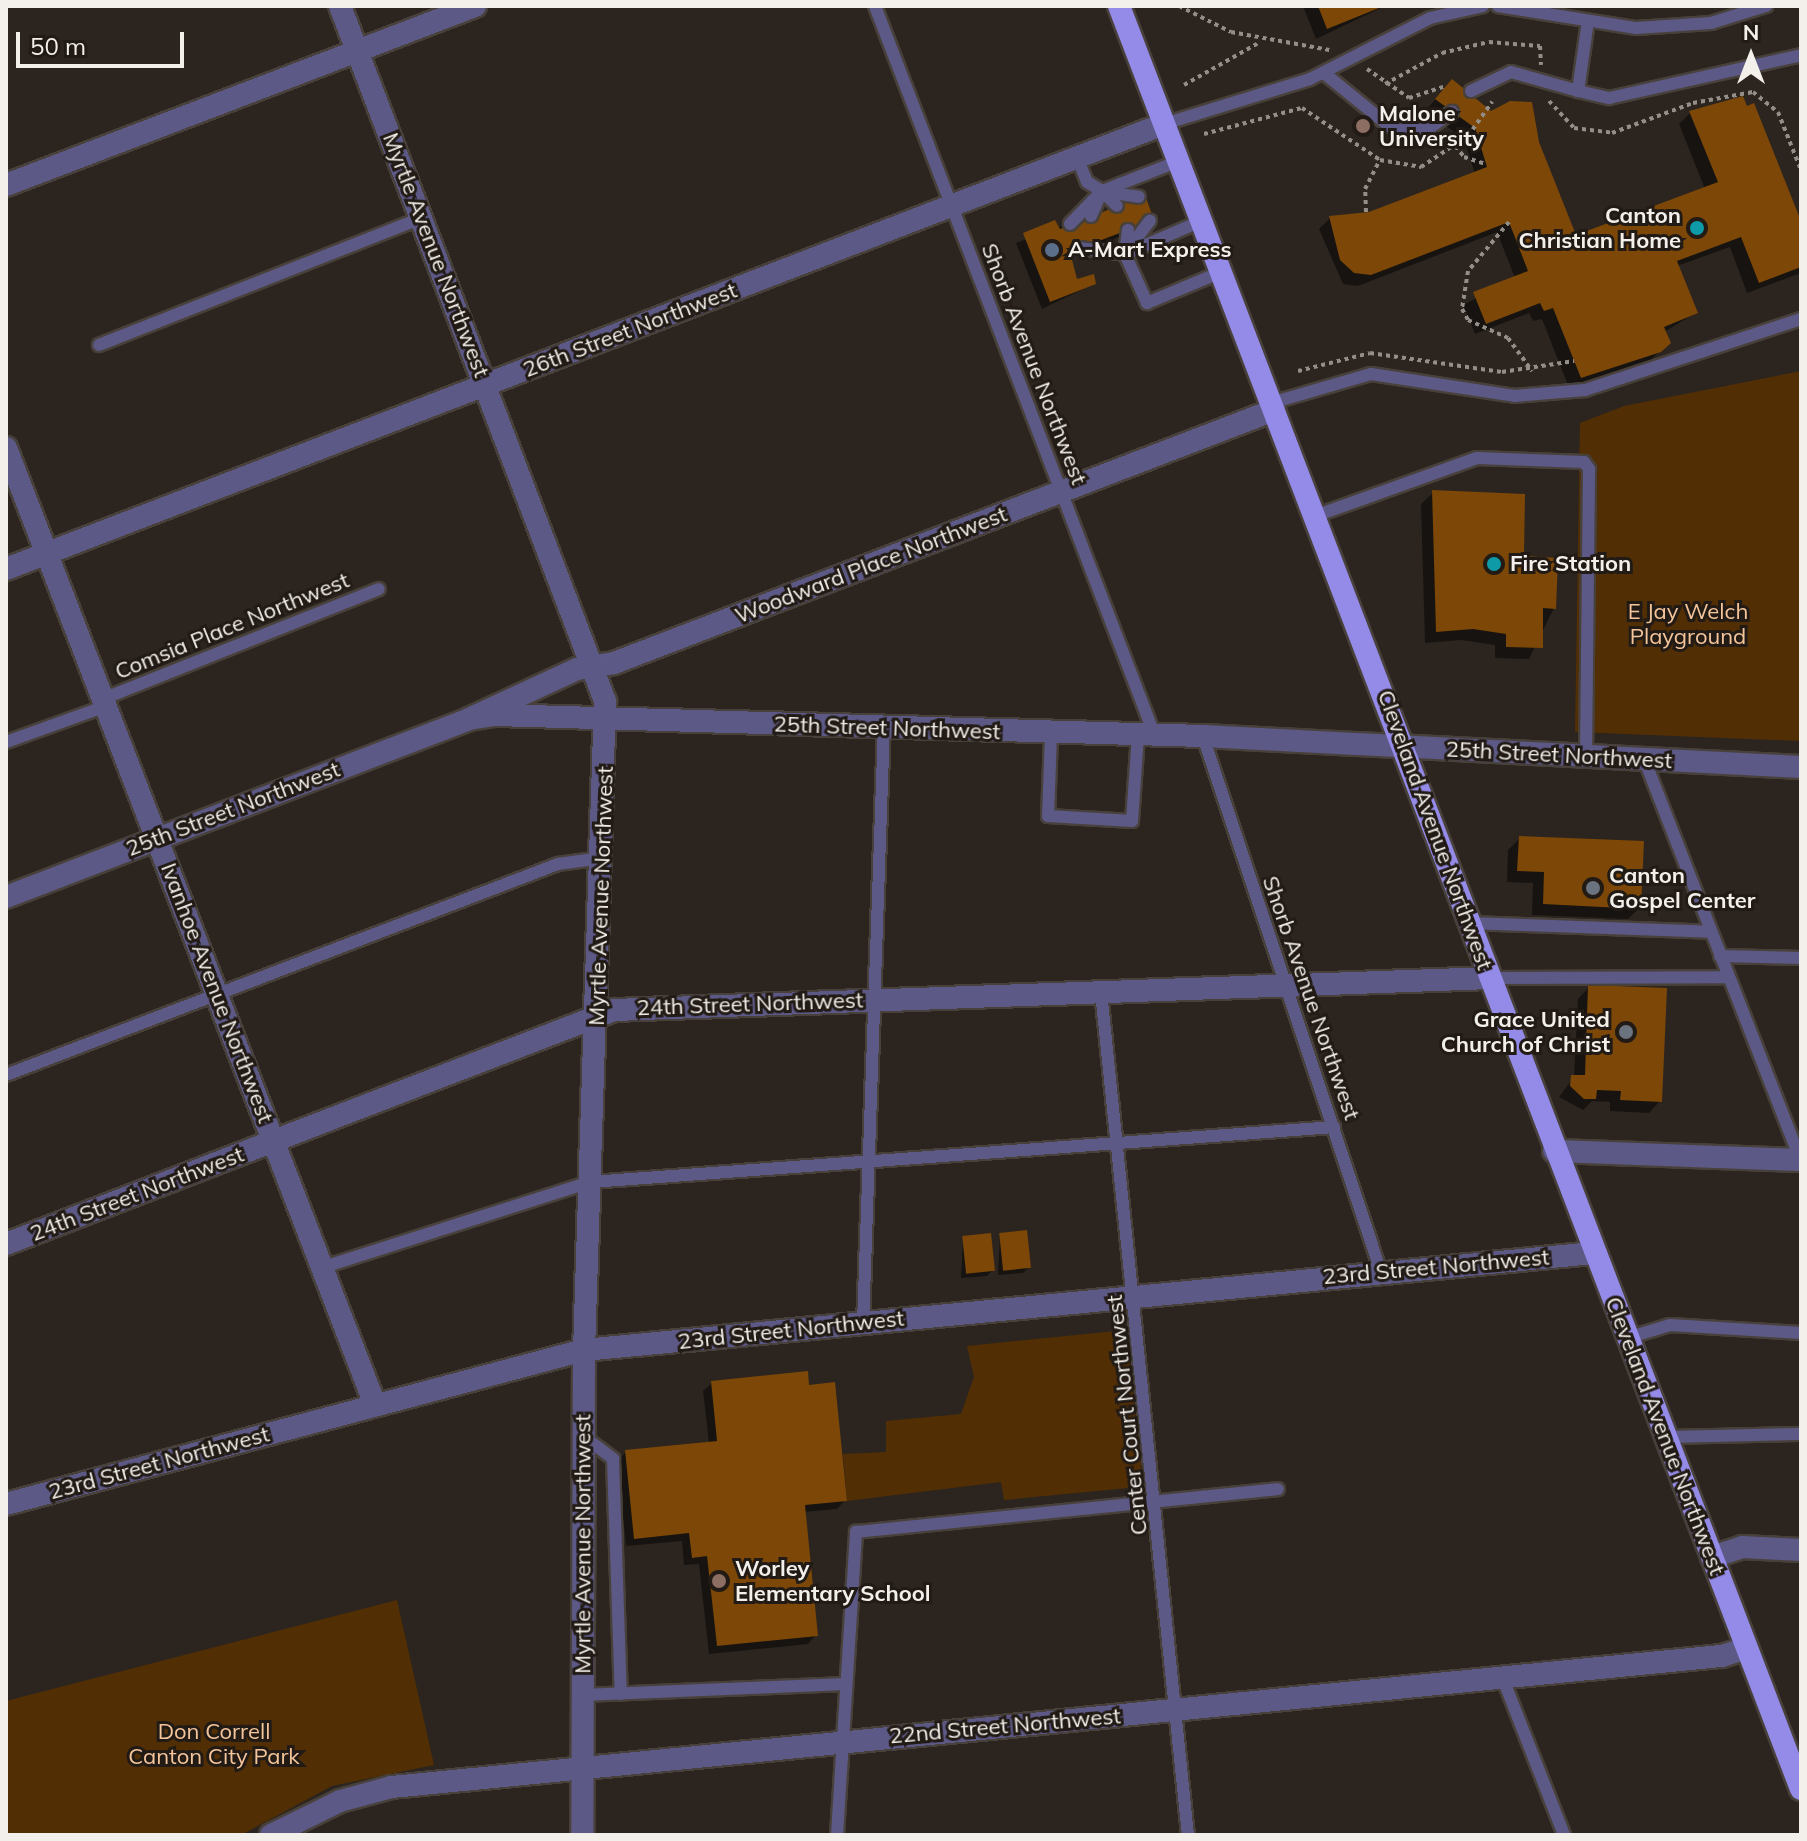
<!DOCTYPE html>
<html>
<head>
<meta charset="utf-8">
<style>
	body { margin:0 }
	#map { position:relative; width:1807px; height:1841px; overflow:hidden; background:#2c251f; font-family:Mulish,sans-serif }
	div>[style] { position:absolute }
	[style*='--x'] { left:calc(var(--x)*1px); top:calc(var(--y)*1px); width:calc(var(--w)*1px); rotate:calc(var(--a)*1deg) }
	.green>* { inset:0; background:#522e05 }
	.shadow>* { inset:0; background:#0007 }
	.building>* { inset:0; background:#7c4707; transform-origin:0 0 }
	.path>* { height:4px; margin-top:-2px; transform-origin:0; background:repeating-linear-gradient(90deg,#948e89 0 4px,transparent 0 8px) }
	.roads { filter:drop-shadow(2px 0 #48413b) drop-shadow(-2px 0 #48413b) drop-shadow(0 2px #48413b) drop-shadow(0 -2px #48413b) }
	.service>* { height:12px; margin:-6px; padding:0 6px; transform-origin:6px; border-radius:6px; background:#5d5987 }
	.minor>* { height:22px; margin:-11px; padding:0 11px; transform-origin:11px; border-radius:11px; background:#5d5987 }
	.tertiary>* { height:22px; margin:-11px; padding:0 11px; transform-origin:11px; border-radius:11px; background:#5d5987 }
	.primary>* { height:22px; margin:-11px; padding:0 11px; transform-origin:11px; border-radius:11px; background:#948ae8 }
	.dots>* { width:22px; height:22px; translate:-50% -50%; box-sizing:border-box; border:4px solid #221b15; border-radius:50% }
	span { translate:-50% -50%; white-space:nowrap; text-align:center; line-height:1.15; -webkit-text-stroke:6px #221b15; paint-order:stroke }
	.poi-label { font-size:22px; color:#f3efea; font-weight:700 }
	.left { translate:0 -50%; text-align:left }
	.right { translate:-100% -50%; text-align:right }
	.street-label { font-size:22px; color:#f3efea }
	.park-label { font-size:22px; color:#f4c49a }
	.frame { position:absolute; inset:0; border:8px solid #f3efea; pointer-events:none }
	.north { position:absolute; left:1711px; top:16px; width:80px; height:80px; -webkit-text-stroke:6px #221b15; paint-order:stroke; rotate:0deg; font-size:22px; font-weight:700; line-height:32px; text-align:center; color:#f3efea }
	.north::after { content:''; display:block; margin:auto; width:28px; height:36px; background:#f3efea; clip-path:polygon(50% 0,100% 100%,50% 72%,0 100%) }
	.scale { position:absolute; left:16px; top:32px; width:168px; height:36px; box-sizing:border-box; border:4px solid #f3efea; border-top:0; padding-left:10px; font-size:24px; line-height:28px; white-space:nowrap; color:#f3efea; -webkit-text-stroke:6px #221b15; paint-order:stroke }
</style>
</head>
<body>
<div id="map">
	<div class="green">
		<i style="clip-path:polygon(1801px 371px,1801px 741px,1575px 732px,1580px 423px,1624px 406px)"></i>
		<i style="clip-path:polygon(1126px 1330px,1142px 1477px,1128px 1488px,1004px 1500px,1001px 1482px,847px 1501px,843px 1454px,886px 1452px,886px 1421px,961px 1414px,974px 1377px,967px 1346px)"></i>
		<i style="clip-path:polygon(397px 1600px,434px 1765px,332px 1786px,241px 1835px,6px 1835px,6px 1701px)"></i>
	</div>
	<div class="shadow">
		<i style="clip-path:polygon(1303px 6px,1385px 6px,1316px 39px)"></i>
		<i style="clip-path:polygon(1441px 93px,1537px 142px,1575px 237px,1705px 189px,1679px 124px,1690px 113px,1801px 227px,1801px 273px,1747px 293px,1730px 247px,1677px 266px,1696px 313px,1664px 332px,1669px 342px,1648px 363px,1569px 388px,1542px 319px,1533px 321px,1529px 313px,1475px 334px,1463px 305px,1515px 278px,1497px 232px,1358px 286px,1343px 284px,1319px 229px,1330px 218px,1369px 214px,1475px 174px,1464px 139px,1425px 111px)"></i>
		<i style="clip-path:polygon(1143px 197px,1140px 229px,1069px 256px,1076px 281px,1094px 284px,1042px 309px,1016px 243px)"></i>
		<i style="clip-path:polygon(1433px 493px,1522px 558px,1554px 608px,1529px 659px,1495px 658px,1495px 645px,1461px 640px,1425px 643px,1421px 504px)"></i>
		<i style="clip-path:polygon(1520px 838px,1639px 908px,1628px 919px,1532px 915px,1533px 883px,1507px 882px,1508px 850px)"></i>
		<i style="clip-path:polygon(1589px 987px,1660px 1101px,1649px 1113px,1610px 1111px,1610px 1102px,1592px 1101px,1583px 1110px,1559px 1097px,1574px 1077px,1578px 999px)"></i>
		<i style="clip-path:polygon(1000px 1235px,1029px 1267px,1023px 1273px,998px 1275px)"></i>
		<i style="clip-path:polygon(963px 1238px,993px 1270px,987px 1276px,961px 1278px)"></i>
		<i style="clip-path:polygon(712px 1383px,808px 1387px,845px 1500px,837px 1509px,803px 1512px,816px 1635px,808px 1644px,709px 1654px,699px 1564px,684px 1565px,682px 1541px,626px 1546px,618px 1460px,626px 1452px,709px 1443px,703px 1391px)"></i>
	</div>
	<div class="building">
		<i style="clip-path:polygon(1318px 6px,1384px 6px,1327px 29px)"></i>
		<i style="clip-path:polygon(1452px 79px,1491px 111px,1510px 101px,1532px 102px,1539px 142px,1576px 235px,1718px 182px,1689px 111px,1743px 96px,1747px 106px,1754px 103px,1801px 221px,1801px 267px,1759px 283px,1741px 237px,1677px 261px,1698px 313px,1664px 327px,1671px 343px,1661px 352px,1581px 378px,1553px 308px,1544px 311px,1540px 303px,1486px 324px,1473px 292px,1528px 271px,1509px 222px,1371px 275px,1354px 273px,1340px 260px,1329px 216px,1369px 212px,1487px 167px,1475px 128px,1435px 99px)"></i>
		<i style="clip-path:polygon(1145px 195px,1154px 220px,1070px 252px,1077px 279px,1094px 274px,1096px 284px,1050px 302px,1023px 233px,1055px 220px,1060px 229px)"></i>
		<i style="clip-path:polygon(1432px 490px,1525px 494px,1524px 556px,1558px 558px,1556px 609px,1543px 608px,1543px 648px,1506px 647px,1506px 634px,1473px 629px,1436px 632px)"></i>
		<i style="clip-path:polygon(1519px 836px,1644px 841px,1641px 909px,1543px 904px,1544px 872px,1517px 871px)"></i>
		<i style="clip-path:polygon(1588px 985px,1667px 988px,1662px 1102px,1620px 1100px,1621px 1091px,1597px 1090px,1596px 1099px,1584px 1099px,1570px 1086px,1571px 1075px,1585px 1075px)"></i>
		<i style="left:1027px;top:1230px;width:38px;height:28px;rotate:84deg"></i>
		<i style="left:991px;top:1233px;width:38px;height:29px;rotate:84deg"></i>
		<i style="clip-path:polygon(808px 1371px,809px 1385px,835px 1382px,847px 1501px,805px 1505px,818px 1636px,717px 1646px,707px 1556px,692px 1558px,689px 1533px,634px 1539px,625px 1450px,717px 1441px,711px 1381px)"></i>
	</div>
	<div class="path">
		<i style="--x:1179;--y:6;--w:58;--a:26.6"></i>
		<i style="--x:1231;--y:32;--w:100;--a:10.4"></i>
		<i style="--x:1625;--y:6;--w:7;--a:0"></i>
		<i style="--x:1367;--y:69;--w:51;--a:34.6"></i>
		<i style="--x:1409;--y:98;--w:36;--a:-18"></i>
		<i style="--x:1385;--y:84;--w:65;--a:-28.5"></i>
		<i style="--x:1442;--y:53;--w:48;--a:-13.2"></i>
		<i style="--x:1489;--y:42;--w:51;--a:4.5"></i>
		<i style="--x:1540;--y:46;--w:19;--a:87"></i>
		<i style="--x:1184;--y:85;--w:87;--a:-29.5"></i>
		<i style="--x:1549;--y:101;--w:37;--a:47"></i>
		<i style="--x:1574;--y:128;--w:38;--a:7"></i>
		<i style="--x:1612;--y:133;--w:86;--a:-20.3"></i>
		<i style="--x:1693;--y:103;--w:61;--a:-10.4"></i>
		<i style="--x:1753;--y:92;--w:32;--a:39"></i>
		<i style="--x:1778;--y:112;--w:62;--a:68.4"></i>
		<i style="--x:1204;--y:134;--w:101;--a:-14.9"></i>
		<i style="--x:1302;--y:108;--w:94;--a:33.7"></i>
		<i style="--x:1380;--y:160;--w:42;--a:9.7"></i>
		<i style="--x:1421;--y:167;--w:56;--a:-33.4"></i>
		<i style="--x:1468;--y:136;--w:42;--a:-54.8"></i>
		<i style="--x:1445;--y:134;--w:30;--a:50"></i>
		<i style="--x:1464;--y:157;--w:23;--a:18"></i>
		<i style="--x:1366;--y:212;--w:23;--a:-92"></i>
		<i style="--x:1365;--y:189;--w:33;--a:-63"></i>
		<i style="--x:1509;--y:222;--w:64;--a:129.9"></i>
		<i style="--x:1468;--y:271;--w:38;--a:99"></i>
		<i style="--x:1462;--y:309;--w:13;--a:61"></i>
		<i style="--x:1468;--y:320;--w:44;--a:24.2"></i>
		<i style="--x:1508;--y:338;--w:41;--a:54"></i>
		<i style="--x:1298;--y:371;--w:74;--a:-14"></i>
		<i style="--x:1370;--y:353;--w:133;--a:8.2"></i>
		<i style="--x:1502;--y:372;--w:73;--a:-8.7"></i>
	</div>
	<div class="roads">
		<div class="service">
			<i style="--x:875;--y:6;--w:782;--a:69.02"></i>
			<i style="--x:1498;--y:6;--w:140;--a:9.1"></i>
			<i style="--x:1636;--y:28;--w:75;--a:-3.8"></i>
			<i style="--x:1711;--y:23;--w:58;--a:-17.2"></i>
			<i style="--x:1588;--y:21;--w:71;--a:98.1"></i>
			<i style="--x:1578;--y:91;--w:32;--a:13"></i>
			<i style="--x:1609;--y:98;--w:197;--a:-12.6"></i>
			<i style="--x:1324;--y:73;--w:84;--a:39.2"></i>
			<i style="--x:1389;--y:126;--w:38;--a:6"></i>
			<i style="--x:1427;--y:130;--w:31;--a:-36"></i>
			<i style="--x:1471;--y:91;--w:44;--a:-25.4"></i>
			<i style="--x:1511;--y:72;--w:70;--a:15.8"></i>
			<i style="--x:1164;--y:124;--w:153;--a:-17.1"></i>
			<i style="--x:1310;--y:79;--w:135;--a:-26.9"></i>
			<i style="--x:1430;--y:18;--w:54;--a:-12.8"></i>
			<i style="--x:1102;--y:191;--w:21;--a:45"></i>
			<i style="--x:1105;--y:192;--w:34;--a:8"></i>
			<i style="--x:1091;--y:216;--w:27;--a:-66"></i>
			<i style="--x:1102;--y:191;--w:83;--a:-21.3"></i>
			<i style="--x:1070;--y:224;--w:46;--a:-45.9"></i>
			<i style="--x:1102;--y:191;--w:17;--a:-149"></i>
			<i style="--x:1087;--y:182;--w:27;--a:-112"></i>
			<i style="--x:1128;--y:230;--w:24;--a:97"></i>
			<i style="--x:1125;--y:254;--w:54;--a:65.8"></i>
			<i style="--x:1147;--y:303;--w:80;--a:-22.7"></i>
			<i style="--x:1079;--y:248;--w:46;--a:7.4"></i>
			<i style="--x:1125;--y:254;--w:83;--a:-23.5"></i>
			<i style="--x:1127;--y:251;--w:38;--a:-53"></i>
			<i style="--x:99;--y:345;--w:347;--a:-21.5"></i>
			<i style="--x:1271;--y:403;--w:104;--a:-16.2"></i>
			<i style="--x:1371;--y:374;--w:145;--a:8.7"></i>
			<i style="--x:1514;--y:396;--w:71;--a:-4.8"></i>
			<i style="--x:1585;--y:390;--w:227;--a:-18.2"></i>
			<i style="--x:1315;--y:516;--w:172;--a:-19.7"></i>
			<i style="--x:1477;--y:458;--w:107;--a:2.1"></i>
			<i style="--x:1584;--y:462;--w:9;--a:54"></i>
			<i style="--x:1589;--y:469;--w:289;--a:90.6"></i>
			<i style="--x:100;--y:700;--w:300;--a:-21.7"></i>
			<i style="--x:1051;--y:735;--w:81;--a:92.1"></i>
			<i style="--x:1048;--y:816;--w:84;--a:3.4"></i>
			<i style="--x:1132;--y:821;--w:86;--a:-86"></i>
			<i style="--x:1203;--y:736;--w:565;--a:71.63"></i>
			<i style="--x:6;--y:742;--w:103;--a:-19.8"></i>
			<i style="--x:1645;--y:761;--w:429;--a:68.7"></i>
			<i style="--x:1469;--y:923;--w:242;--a:2.1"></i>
			<i style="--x:1720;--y:956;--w:81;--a:1.4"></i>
			<i style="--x:1490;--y:978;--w:238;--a:-0.2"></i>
			<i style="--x:1101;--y:992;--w:847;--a:84.11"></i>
			<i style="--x:6;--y:1075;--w:591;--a:-20.92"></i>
			<i style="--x:558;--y:864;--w:44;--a:-7.8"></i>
			<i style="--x:324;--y:1267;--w:280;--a:-17.7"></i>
			<i style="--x:591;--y:1182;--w:745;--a:-4.23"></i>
			<i style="--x:863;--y:1324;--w:597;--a:-87.99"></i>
			<i style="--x:1627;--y:1338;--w:45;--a:-16.8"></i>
			<i style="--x:1670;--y:1325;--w:131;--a:3.5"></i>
			<i style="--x:583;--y:1436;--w:38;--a:37"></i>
			<i style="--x:613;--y:1459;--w:235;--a:88.1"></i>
			<i style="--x:1665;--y:1437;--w:136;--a:-1.3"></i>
			<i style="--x:1503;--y:1679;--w:168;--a:68.6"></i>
			<i style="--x:583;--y:1695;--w:263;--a:-2.4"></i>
			<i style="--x:837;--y:1835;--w:304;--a:-86.4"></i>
			<i style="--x:856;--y:1532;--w:424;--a:-5.8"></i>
		</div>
		<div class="minor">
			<i style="--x:340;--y:6;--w:744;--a:69.13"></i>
			<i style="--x:605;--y:701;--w:649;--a:91.85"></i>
			<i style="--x:584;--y:1350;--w:485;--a:90.2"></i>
			<i style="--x:6;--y:185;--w:502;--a:-20.89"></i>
			<i style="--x:6;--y:448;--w:1026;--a:68.91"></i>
			<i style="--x:6;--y:569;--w:1241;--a:-21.02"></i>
			<i style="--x:469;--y:719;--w:119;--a:-24.8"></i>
			<i style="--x:577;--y:669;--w:37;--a:-9"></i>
			<i style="--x:614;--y:663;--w:707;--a:-20.97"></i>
			<i style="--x:1554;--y:1151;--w:247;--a:2.1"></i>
			<i style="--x:6;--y:1244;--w:651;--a:-21.05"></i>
			<i style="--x:614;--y:1010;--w:877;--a:-2.09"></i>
			<i style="--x:6;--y:1504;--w:598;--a:-14.92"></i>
			<i style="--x:584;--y:1350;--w:1014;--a:-5.49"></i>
			<i style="--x:1712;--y:1557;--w:32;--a:-18"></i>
			<i style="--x:1742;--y:1547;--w:59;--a:2.9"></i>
			<i style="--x:271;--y:1835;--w:77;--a:-26.2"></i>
			<i style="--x:340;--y:1801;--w:54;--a:-15.1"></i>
			<i style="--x:392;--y:1787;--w:1336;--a:-5.63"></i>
			<i style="--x:1722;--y:1656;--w:26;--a:-18"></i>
		</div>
		<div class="tertiary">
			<i style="--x:6;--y:897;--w:496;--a:-21"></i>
			<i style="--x:469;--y:719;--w:26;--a:-9"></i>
			<i style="--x:495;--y:715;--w:708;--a:1.7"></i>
			<i style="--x:1203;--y:736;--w:599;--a:2.97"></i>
		</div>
		<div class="primary">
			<i style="--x:1119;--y:6;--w:1909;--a:69.07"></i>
		</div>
	</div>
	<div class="dots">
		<i style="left:1363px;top:126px;background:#8d6e63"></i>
		<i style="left:1697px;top:228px;background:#0f9aa8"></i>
		<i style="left:1052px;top:250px;background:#5c6f8a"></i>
		<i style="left:1494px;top:564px;background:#0f9aa8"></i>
		<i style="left:1593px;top:888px;background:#6b7280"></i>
		<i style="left:1626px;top:1032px;background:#6b7280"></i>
		<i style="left:719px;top:1581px;background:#8d6e63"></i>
	</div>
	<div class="poi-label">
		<span class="left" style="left:1379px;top:126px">Malone<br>University</span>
		<span class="right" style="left:1681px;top:228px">Canton<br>Christian Home</span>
		<span class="left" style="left:1068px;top:250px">A-Mart Express</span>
		<span class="left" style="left:1510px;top:564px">Fire Station</span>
		<span class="left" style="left:1609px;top:888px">Canton<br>Gospel Center</span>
		<span class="right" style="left:1610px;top:1032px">Grace United<br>Church of Christ</span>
		<span class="left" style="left:735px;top:1581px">Worley<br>Elementary School</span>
	</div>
	<div class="street-label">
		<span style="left:436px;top:255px;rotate:69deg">Myrtle Avenue Northwest</span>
		<span style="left:630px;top:330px;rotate:-21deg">26th Street Northwest</span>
		<span style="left:1034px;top:364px;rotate:69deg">Shorb Avenue Northwest</span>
		<span style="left:871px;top:565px;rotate:-21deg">Woodward Place Northwest</span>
		<span style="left:232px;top:626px;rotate:-22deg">Comsia Place Northwest</span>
		<span style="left:887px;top:728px;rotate:2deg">25th Street Northwest</span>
		<span style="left:1559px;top:755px;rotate:3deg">25th Street Northwest</span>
		<span style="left:233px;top:809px;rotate:-21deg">25th Street Northwest</span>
		<span style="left:1435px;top:830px;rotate:70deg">Cleveland Avenue Northwest</span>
		<span style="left:601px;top:896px;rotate:-88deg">Myrtle Avenue Northwest</span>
		<span style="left:217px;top:993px;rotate:69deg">Ivanhoe Avenue Northwest</span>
		<span style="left:1311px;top:998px;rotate:71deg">Shorb Avenue Northwest</span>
		<span style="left:750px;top:1004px;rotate:-2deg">24th Street Northwest</span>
		<span style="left:137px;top:1194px;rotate:-21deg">24th Street Northwest</span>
		<span style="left:1436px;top:1267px;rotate:-5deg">23rd Street Northwest</span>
		<span style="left:791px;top:1330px;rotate:-6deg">23rd Street Northwest</span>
		<span style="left:1127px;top:1415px;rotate:-96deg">Center Court Northwest</span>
		<span style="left:1665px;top:1436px;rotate:69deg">Cleveland Avenue Northwest</span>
		<span style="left:159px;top:1463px;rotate:-15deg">23rd Street Northwest</span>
		<span style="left:583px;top:1544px;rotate:-90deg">Myrtle Avenue Northwest</span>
		<span style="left:1005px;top:1726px;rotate:-5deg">22nd Street Northwest</span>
	</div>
	<div class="park-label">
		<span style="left:1688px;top:624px">E Jay Welch<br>Playground</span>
		<span style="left:214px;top:1744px">Don Correll<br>Canton City Park</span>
	</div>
	<div class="frame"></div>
	<div class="north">N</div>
	<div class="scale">50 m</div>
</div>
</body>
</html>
